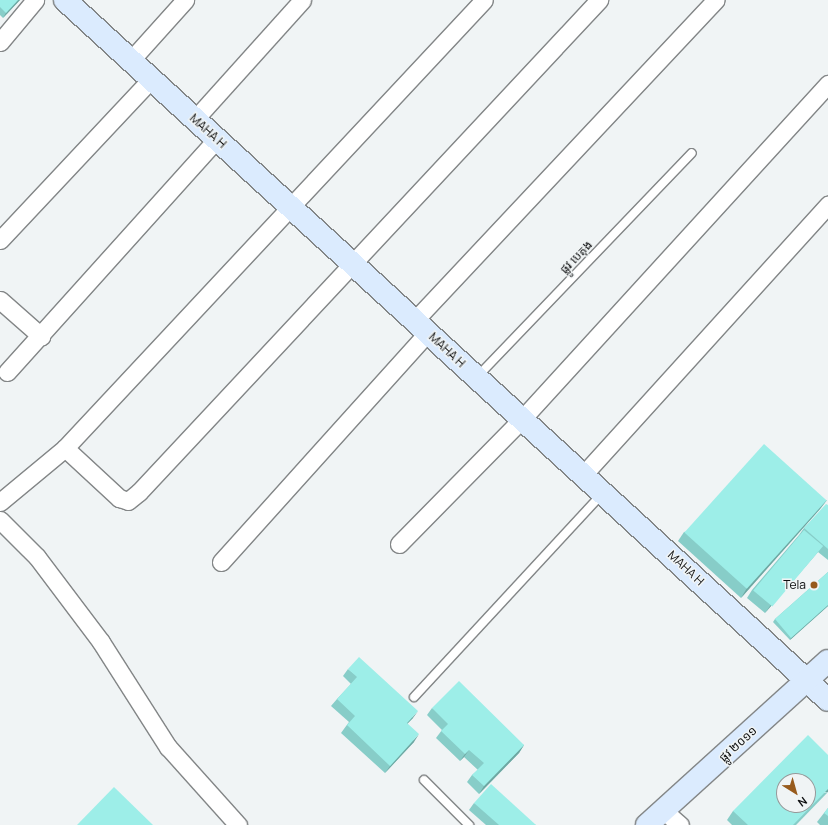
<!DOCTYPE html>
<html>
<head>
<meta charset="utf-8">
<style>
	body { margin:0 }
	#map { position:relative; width:828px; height:825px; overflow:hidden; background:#f0f4f5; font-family:Manrope,"Noto Sans Khmer",sans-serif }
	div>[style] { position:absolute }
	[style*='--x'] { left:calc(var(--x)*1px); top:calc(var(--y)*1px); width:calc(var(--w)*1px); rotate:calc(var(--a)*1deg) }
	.roads { filter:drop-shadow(1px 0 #838687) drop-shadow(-1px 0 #838687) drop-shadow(0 1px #838687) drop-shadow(0 -1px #838687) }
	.lane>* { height:8px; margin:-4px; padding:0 4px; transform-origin:4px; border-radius:4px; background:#fff }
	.street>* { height:17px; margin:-8.5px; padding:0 8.5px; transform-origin:8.5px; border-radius:8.5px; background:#fff }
	.secondary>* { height:22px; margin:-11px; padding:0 11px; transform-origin:11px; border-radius:11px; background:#dbebfe }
	.wall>* { inset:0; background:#87cdc8 }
	.shaded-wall>* { inset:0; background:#6ea7a2; transform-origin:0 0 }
	.building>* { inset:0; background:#9deee8; transform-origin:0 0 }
	.dots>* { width:11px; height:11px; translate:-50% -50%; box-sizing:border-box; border:2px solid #f0f4f5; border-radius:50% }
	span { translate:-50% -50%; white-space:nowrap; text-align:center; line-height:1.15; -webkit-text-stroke:3px #f0f4f5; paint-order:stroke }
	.street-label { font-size:12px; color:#0c0d0e }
	.poi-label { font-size:12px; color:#0c0d0e }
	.right { translate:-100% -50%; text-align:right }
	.north { position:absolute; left:776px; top:773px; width:40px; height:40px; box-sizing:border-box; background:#f0f4f5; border:1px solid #959899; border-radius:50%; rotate:143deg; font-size:11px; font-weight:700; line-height:16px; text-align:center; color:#0c0d0e }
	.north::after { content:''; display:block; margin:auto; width:14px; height:18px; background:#975b1d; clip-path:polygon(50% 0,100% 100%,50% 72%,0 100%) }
</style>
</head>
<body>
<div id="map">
	<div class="roads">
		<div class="lane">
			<i style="--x:477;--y:377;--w:310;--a:-46.2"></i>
			<i style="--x:414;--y:697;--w:277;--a:-47.2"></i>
			<i style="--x:424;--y:780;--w:64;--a:45"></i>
		</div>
		<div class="street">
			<i style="--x:0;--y:42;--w:55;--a:-50.2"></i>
			<i style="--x:131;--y:60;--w:81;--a:-48"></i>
			<i style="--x:195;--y:119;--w:160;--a:-48"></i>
			<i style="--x:0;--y:240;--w:221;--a:-46.8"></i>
			<i style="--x:0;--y:300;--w:55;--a:41.3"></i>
			<i style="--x:415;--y:320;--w:439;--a:-46.8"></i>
			<i style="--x:7;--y:372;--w:314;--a:-48"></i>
			<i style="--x:65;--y:448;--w:74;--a:42.8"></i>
			<i style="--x:119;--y:498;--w:9;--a:18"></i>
			<i style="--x:128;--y:501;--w:14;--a:-39"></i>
			<i style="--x:139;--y:492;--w:674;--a:-46.93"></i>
			<i style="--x:583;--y:475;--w:365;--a:-47.8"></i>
			<i style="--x:0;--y:502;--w:85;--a:-39.7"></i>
			<i style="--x:65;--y:448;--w:613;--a:-46.92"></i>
			<i style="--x:0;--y:520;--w:52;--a:45"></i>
			<i style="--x:37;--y:557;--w:106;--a:53"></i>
			<i style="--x:101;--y:642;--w:125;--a:57.5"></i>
			<i style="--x:168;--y:747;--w:105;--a:48.1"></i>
			<i style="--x:399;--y:544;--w:175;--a:-45.5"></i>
			<i style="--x:522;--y:419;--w:454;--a:-47.6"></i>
			<i style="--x:221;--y:562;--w:309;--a:-48"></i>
			<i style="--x:664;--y:811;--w:21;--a:41"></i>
		</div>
		<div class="secondary">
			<i style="--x:65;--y:0;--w:1035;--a:42.53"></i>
			<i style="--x:647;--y:825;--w:244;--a:-42.2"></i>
		</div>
	</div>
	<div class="wall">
		<i style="clip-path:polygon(0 0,20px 0,3px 18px,0 15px)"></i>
		<i style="clip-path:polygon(827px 500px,820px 509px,741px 598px,678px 541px,684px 532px)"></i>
		<i style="clip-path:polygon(828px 505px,828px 560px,818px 552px,765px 613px,747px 598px,752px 590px,799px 535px,804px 528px)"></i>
		<i style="clip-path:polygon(828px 572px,828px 606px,790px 640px,773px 622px,775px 619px)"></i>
		<i style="clip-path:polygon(348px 669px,413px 718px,407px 724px,414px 742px,385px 773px,341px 733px,349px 722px,331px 706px,337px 699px,351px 684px,343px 676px)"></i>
		<i style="clip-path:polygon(432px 708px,524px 745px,519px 753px,479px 794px,467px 782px,472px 775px,478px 770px,464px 757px,460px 761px,436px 738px,442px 730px,427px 715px)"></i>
		<i style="clip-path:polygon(828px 792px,796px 825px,732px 825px,727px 820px,733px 811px)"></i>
		<i style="clip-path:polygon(474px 803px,536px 825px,486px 825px,469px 810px)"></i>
		<i style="clip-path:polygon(828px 808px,828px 825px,820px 825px,817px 822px,824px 813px)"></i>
	</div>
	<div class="shaded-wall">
		<i style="clip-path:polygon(18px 0,20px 0,3px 18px,6px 13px)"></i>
		<i style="clip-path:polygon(827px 500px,820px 509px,741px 598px,747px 588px)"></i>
		<i style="clip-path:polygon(823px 546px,817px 553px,765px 613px,770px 606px)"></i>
		<i style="clip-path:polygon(828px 605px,828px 606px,790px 640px,791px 638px)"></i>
		<i style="clip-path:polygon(418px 711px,413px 718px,401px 730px,407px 723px)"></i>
		<i style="clip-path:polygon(419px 734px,414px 742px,385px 773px,390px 766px)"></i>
		<i style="clip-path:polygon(524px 745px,519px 753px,479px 794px,484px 786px)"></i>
		<i style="clip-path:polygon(469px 750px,464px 757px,460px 761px,465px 754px)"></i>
		<i style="left:828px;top:789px;width:3px;height:50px;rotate:90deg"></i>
	</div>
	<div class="building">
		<i style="clip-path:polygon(0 0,18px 0,6px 13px,0 7px)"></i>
		<i style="left:764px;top:444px;width:84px;height:119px;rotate:42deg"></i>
		<i style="clip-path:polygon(826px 504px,828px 505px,828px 549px,804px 528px)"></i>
		<i style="left:804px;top:530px;width:25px;height:79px;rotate:40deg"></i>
		<i style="clip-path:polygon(828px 572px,828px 605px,791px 638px,775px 619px)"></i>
		<i style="clip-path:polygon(359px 657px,418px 711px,407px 723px,419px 734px,390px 766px,347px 725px,355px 716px,337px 699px,357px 677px,348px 669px)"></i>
		<i style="clip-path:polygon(459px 681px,524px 745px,484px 786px,472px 775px,484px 763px,469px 750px,465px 754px,441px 731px,448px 724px,432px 708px)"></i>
		<i style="clip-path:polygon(evenodd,808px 735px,828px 755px,828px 789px,793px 825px,748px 825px,733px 811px,808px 735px,784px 781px,808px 781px,808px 805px,784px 805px,784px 781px)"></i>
		<i style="clip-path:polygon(491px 784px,536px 825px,499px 825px,474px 803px)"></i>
		<i style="clip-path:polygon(114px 787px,153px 825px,77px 825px)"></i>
		<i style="clip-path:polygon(828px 808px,828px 816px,824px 813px)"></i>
	</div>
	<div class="dots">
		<i style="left:814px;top:585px;background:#975b1d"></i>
	</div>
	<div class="street-label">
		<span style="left:208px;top:131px;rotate:42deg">MAHA H</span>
		<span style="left:576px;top:257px;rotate:-46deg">ផ្លូវ បេតុង</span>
		<span style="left:447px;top:350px;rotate:43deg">MAHA H</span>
		<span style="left:686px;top:568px;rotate:43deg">MAHA H</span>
		<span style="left:738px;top:744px;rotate:-42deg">ផ្លូវ ២០១១</span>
	</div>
	<div class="poi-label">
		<span class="right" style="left:806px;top:585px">Tela</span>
	</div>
	<div class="north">N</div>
</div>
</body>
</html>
